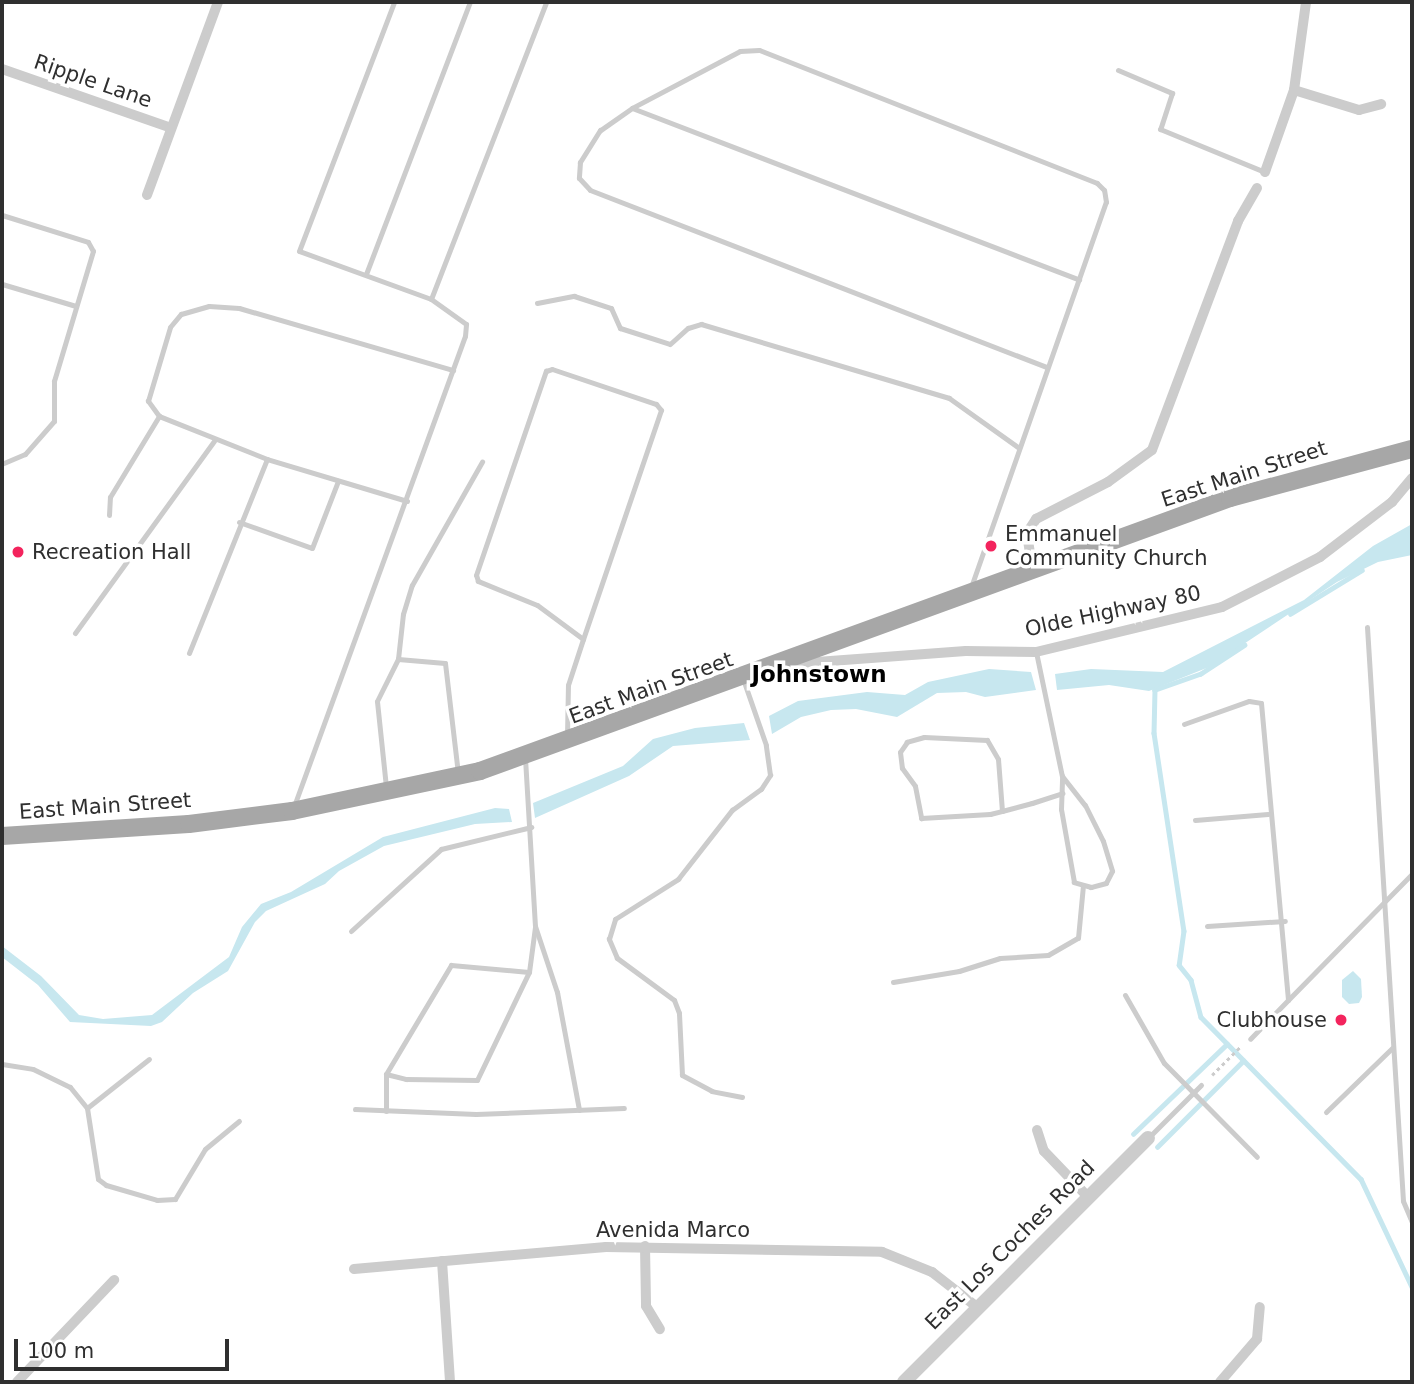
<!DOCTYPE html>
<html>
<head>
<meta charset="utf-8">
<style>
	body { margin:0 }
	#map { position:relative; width:1414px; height:1384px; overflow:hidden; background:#fff; font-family:"DejaVu Sans",sans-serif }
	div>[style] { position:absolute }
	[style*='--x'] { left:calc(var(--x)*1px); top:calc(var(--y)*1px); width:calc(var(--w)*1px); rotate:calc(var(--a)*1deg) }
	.water>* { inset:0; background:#c7e7ef }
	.stream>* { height:4.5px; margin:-2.25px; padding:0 2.25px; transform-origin:2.25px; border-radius:2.25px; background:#c7e7ef }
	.path>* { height:2.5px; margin-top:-1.25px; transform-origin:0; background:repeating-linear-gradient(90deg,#ccc 0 3.5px,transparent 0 7px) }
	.service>* { height:5px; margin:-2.5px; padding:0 2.5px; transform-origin:2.5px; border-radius:2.5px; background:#ccc }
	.minor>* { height:10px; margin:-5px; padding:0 5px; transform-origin:5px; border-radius:5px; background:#ccc }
	.tertiary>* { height:14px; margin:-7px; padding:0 7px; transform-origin:7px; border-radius:7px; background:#ccc }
	.primary>* { height:18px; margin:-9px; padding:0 9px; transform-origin:9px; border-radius:9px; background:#a7a7a7 }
	.dots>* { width:19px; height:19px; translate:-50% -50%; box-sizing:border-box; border:4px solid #fff; border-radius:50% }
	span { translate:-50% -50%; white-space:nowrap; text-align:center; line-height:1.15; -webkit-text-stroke:7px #fff; paint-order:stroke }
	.street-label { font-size:21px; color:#2f2f2f }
	.poi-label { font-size:21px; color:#2f2f2f }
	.left { translate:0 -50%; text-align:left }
	.right { translate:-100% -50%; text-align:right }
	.neighbourhood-label { font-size:23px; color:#000; font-weight:700 }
	.frame { position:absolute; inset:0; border:4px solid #2f2f2f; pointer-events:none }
	.scale { position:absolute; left:14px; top:1339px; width:215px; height:32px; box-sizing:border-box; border:4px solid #2f2f2f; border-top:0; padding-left:9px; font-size:21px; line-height:24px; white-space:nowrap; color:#2f2f2f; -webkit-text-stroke:5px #fff; paint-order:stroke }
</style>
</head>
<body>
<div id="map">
	<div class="water">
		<i style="clip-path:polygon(1412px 524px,1412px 555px,1378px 562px,1337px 582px,1209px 667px,1149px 691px,1109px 685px,1057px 690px,1055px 674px,1091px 669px,1163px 672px,1304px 600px,1373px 546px)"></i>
		<i style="clip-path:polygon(989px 669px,1031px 672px,1036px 690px,985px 697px,966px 692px,937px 693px,897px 717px,856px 709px,831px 710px,801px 717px,772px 734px,769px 716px,798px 701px,867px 692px,905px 695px,928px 682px)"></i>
		<i style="clip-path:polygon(744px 723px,750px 740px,673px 746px,629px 776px,535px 818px,533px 803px,623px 766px,653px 739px,695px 728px)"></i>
		<i style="clip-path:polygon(495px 808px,509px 809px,512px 822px,475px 824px,384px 846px,339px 871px,325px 884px,266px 911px,255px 922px,228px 971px,193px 993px,162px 1022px,151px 1026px,70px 1022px,38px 985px,2px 957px,2px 946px,41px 976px,79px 1015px,103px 1019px,152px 1015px,229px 957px,242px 927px,261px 904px,291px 892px,383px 837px)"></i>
		<i style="clip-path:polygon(1353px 971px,1361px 979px,1362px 997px,1359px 1003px,1349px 1004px,1342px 997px,1342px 980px)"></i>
	</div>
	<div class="stream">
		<i style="--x:1290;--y:614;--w:84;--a:-31.4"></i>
		<i style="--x:1245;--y:645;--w:53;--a:146.6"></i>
		<i style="--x:1201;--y:674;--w:49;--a:160.8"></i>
		<i style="--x:1155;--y:690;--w:43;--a:91.3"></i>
		<i style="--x:1154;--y:733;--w:200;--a:81.4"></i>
		<i style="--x:1184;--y:931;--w:34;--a:98"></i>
		<i style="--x:1179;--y:965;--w:19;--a:51"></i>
		<i style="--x:1191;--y:980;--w:38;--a:75"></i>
		<i style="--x:1201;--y:1017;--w:228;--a:45.4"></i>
		<i style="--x:1361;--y:1179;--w:119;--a:64.7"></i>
		<i style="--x:1133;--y:1134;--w:130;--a:-43.8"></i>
		<i style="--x:1157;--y:1147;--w:122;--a:-45"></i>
	</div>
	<div class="path">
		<i style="--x:1212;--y:1075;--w:42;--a:-45"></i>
	</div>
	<div class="service">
		<i style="--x:1118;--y:70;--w:59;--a:23.1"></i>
		<i style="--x:1172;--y:93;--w:38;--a:108"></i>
		<i style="--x:1160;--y:129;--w:113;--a:22.3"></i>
		<i style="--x:632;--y:108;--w:479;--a:21"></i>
		<i style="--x:2;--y:215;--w:90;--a:17.4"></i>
		<i style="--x:88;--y:242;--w:10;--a:61"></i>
		<i style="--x:93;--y:251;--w:136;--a:106.7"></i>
		<i style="--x:54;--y:381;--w:40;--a:90"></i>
		<i style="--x:54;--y:421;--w:44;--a:131.3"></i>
		<i style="--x:25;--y:454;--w:25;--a:157"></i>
		<i style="--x:366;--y:274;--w:291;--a:-69.1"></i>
		<i style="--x:2;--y:284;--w:77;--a:16.6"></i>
		<i style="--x:431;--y:299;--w:318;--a:-68.8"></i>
		<i style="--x:537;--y:303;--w:38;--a:-11"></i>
		<i style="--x:574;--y:296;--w:39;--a:18"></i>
		<i style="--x:611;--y:308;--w:22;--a:66"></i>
		<i style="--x:620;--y:328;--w:52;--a:17.7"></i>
		<i style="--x:670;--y:344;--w:24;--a:-42"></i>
		<i style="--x:688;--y:328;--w:14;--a:-17"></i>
		<i style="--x:701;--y:324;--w:259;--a:16.6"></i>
		<i style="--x:949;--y:398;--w:86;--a:35.5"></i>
		<i style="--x:407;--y:501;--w:146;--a:-163.3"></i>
		<i style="--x:267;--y:459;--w:116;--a:-158.3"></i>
		<i style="--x:159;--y:416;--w:19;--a:-126"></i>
		<i style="--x:148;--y:401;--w:77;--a:-73.4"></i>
		<i style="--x:170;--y:327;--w:17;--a:-50"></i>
		<i style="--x:181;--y:314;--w:29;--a:-16"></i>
		<i style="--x:209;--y:306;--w:30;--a:4"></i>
		<i style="--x:239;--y:308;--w:223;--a:16.2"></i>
		<i style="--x:109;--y:515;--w:18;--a:-87"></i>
		<i style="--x:110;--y:497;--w:95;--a:-58.8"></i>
		<i style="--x:239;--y:522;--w:77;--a:19.6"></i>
		<i style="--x:312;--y:548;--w:72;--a:-68.8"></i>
		<i style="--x:971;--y:587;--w:408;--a:-70.7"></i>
		<i style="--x:1106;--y:202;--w:12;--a:-99"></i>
		<i style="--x:1104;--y:190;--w:10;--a:-135"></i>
		<i style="--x:1097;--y:183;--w:363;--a:-158.5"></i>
		<i style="--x:759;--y:50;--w:19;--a:177"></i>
		<i style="--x:740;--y:51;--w:122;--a:152.2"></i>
		<i style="--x:632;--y:108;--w:39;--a:145"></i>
		<i style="--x:600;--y:130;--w:38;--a:122"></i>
		<i style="--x:580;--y:162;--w:16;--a:94"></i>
		<i style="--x:579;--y:178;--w:16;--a:47"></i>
		<i style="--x:590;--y:190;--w:490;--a:21.2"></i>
		<i style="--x:1367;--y:627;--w:575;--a:86.41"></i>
		<i style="--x:1403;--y:1201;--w:23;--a:67"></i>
		<i style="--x:75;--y:633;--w:237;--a:-54.1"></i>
		<i style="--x:1036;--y:652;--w:127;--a:78.2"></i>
		<i style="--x:1062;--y:776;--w:37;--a:52"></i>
		<i style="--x:1085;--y:805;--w:40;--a:63.4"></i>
		<i style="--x:1103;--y:841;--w:31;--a:73"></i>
		<i style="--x:1112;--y:871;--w:13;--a:117"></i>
		<i style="--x:1106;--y:883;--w:16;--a:165"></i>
		<i style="--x:1091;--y:887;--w:18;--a:-164"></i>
		<i style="--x:1074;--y:882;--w:74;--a:-100.1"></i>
		<i style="--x:1061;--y:809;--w:33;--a:-88"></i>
		<i style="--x:189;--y:653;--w:209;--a:-68.1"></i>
		<i style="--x:398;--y:659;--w:45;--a:-83.7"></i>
		<i style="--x:403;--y:614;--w:30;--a:-73"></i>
		<i style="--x:412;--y:585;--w:142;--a:-60.4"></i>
		<i style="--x:1184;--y:724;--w:69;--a:-19.5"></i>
		<i style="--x:1249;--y:701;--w:12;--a:9"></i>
		<i style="--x:1261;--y:703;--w:298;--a:84.8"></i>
		<i style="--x:1288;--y:1000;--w:54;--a:134.3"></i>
		<i style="--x:567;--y:736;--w:51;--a:-88.9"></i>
		<i style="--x:568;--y:685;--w:48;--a:-71.9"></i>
		<i style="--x:583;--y:639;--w:57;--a:-143.5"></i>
		<i style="--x:537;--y:605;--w:64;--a:-157.9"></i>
		<i style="--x:478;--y:581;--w:6;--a:-108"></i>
		<i style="--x:476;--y:575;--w:216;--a:-71.1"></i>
		<i style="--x:546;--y:371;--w:6;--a:-18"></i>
		<i style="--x:552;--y:369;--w:110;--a:18.6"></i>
		<i style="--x:656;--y:404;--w:8;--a:50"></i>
		<i style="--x:661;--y:410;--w:242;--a:108.8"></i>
		<i style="--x:525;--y:758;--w:168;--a:86.6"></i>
		<i style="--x:535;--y:926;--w:70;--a:71.6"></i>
		<i style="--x:557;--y:992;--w:120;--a:79.4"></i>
		<i style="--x:386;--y:787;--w:86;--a:-96"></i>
		<i style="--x:377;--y:701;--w:47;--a:-63.4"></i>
		<i style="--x:398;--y:659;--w:47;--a:4.9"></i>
		<i style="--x:445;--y:663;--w:111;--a:83.3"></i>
		<i style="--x:294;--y:806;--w:500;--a:-70.01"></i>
		<i style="--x:465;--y:336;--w:12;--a:-85"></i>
		<i style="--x:466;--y:324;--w:43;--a:-144.5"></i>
		<i style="--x:431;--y:299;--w:140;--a:-160"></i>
		<i style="--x:299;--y:251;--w:267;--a:-69.1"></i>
		<i style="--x:1002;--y:811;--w:52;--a:-94.4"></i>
		<i style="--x:998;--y:759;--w:22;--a:-120"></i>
		<i style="--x:987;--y:740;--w:63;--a:-177.3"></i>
		<i style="--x:924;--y:737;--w:18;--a:164"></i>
		<i style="--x:907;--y:742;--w:12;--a:125"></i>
		<i style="--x:900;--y:752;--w:16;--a:83"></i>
		<i style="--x:902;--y:768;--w:22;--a:54"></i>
		<i style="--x:915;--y:786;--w:33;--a:79"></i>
		<i style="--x:921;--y:818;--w:69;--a:-3.3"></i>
		<i style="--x:990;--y:814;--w:12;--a:-14"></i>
		<i style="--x:1002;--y:811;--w:31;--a:-15"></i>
		<i style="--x:1032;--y:803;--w:32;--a:-18"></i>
		<i style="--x:1195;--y:820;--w:73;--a:-4.7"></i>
		<i style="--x:1207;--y:926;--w:78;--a:-3.7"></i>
		<i style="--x:351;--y:931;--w:122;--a:-42.3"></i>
		<i style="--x:441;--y:849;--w:93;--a:-13.7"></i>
		<i style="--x:893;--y:982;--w:67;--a:-9.5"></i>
		<i style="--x:959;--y:971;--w:43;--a:-17.6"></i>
		<i style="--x:1000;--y:958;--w:48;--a:-3.6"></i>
		<i style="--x:1048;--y:955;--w:34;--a:-30"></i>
		<i style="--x:1078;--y:938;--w:53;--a:-84.6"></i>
		<i style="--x:1125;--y:995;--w:78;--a:60.2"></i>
		<i style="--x:1164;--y:1063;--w:132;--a:45.3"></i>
		<i style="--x:1288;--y:1000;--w:177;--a:-45.5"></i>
		<i style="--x:2;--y:1064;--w:31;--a:9"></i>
		<i style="--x:33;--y:1069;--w:41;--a:25.9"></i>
		<i style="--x:70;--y:1087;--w:27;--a:51"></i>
		<i style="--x:87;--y:1108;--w:72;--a:81.2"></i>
		<i style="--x:98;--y:1179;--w:10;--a:37"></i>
		<i style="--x:106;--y:1185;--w:53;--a:16.4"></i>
		<i style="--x:157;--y:1200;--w:18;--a:-3"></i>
		<i style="--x:175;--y:1199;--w:58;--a:-59"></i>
		<i style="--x:205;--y:1149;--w:44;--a:-39.5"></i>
		<i style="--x:386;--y:1074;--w:21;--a:14"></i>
		<i style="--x:406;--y:1079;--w:71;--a:0.8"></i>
		<i style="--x:477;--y:1080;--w:120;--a:-64.3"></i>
		<i style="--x:742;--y:1097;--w:31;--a:-169"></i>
		<i style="--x:712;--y:1091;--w:34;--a:-152"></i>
		<i style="--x:682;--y:1075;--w:62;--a:-92.8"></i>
		<i style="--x:679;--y:1013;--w:14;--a:-111"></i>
		<i style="--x:674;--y:1000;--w:71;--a:-143.6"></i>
		<i style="--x:617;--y:958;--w:21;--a:-113"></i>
		<i style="--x:609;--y:939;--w:21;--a:-73"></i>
		<i style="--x:615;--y:919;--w:75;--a:-32.4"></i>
		<i style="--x:678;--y:879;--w:88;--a:-52"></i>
		<i style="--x:732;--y:810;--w:36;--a:-36"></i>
		<i style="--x:761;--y:789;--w:17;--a:-57"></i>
		<i style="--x:770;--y:775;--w:30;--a:-98"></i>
		<i style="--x:766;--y:745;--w:70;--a:-109.2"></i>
		<i style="--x:87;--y:1108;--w:79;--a:-38.3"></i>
		<i style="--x:355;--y:1109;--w:121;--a:2.4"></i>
		<i style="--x:476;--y:1114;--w:148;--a:-2.3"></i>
		<i style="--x:386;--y:1111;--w:37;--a:-90"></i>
		<i style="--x:386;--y:1074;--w:127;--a:-59.2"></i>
		<i style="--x:451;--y:965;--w:78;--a:5.1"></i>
		<i style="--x:529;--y:972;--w:45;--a:-82.4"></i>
		<i style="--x:1326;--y:1112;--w:92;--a:-44.1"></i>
		<i style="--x:1148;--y:1138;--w:75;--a:-45"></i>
	</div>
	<div class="minor">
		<i style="--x:2;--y:69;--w:179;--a:19.2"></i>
		<i style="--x:1294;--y:90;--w:68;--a:17.1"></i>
		<i style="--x:1359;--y:110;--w:23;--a:-15"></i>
		<i style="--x:1265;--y:172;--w:87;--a:-70.5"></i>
		<i style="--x:1294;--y:90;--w:89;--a:-82.2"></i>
		<i style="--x:147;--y:195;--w:206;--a:-69.8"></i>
		<i style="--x:1033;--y:572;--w:39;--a:-99"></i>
		<i style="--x:1027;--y:533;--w:17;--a:-57"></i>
		<i style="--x:1036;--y:519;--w:81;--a:-27.2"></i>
		<i style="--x:1108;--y:482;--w:54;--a:-36"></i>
		<i style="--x:1152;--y:450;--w:245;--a:-69.4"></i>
		<i style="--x:1238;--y:221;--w:38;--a:-60"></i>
		<i style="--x:790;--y:664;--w:176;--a:-4.2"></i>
		<i style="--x:966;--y:651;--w:70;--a:0.8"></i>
		<i style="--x:1036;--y:652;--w:191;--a:-13.6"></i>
		<i style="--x:1222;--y:607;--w:110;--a:-27"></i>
		<i style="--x:1320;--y:557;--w:91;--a:-37.4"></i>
		<i style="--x:1392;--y:502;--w:31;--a:-50"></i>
		<i style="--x:1037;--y:1130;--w:22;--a:72"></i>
		<i style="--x:1044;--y:1151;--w:62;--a:46.3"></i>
		<i style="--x:645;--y:1246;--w:60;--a:89"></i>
		<i style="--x:646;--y:1306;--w:27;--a:59"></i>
		<i style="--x:442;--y:1261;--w:121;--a:86.2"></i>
		<i style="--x:354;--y:1269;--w:253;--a:-5"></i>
		<i style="--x:606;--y:1247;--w:276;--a:1"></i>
		<i style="--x:882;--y:1252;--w:54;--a:21.8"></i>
		<i style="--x:932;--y:1272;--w:57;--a:37.9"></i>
		<i style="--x:17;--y:1382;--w:141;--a:-46.4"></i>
		<i style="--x:1220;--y:1382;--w:57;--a:-49.3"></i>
		<i style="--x:1257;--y:1339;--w:32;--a:-85"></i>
	</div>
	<div class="tertiary">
		<i style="--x:904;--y:1382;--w:345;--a:-45"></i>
	</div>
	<div class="primary">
		<i style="--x:2;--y:836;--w:187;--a:-3.7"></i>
		<i style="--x:189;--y:824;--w:104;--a:-7.2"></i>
		<i style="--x:292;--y:811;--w:192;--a:-12"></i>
		<i style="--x:480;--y:771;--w:798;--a:-20"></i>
		<i style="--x:1230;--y:498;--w:188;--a:-15.1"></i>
	</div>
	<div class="dots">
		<i style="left:991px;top:546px;background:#f3245d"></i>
		<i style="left:18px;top:552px;background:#f3245d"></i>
		<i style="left:1341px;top:1020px;background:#f3245d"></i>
	</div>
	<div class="street-label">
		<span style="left:93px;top:81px;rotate:19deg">Ripple Lane</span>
		<span style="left:1244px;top:474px;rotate:-18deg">East Main Street</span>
		<span style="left:1113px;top:611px;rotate:-12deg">Olde Highway 80</span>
		<span style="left:651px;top:688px;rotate:-20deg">East Main Street</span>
		<span style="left:105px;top:806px;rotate:-4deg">East Main Street</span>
		<span style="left:673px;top:1230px">Avenida Marco</span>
		<span style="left:1010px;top:1245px;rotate:-45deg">East Los Coches Road</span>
	</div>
	<div class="poi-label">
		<span class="left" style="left:1005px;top:546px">Emmanuel<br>Community Church</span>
		<span class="left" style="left:32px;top:552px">Recreation Hall</span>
		<span class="right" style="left:1327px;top:1020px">Clubhouse</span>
	</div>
	<div class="neighbourhood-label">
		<span style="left:819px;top:674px">Johnstown</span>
	</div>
	<div class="frame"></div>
	<div class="scale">100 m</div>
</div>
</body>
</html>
